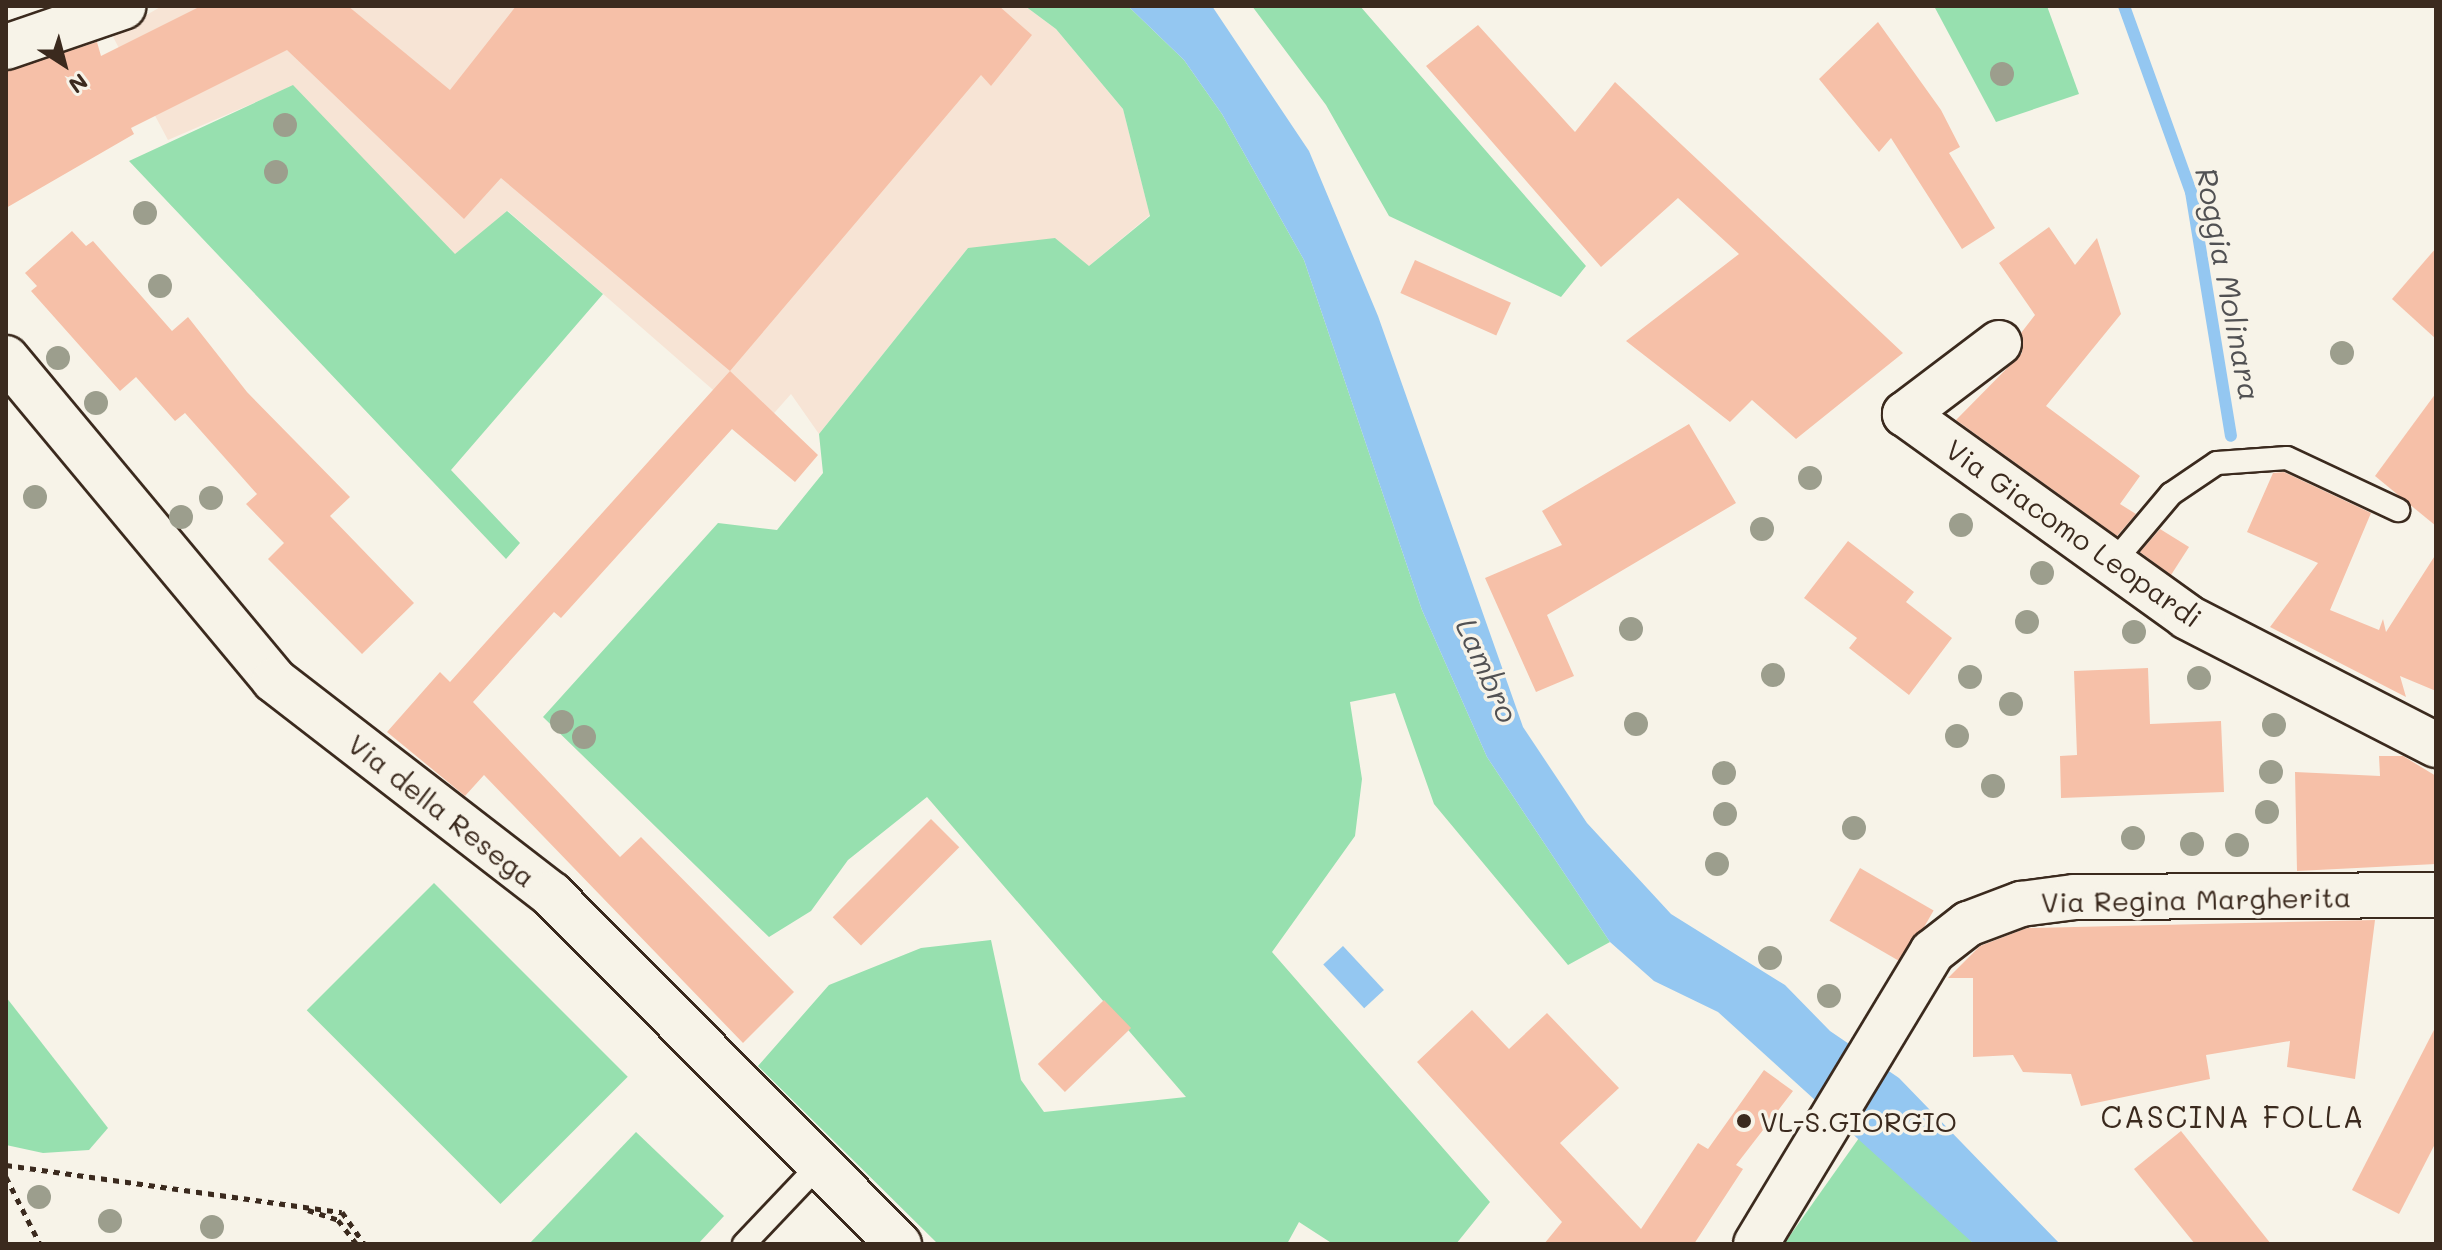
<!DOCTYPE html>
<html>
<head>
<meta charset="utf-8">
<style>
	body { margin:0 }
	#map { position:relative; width:2442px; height:1250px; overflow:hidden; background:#f7f3e8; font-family:Mali,sans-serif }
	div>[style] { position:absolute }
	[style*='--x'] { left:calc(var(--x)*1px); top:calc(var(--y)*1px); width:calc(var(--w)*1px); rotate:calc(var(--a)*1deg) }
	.built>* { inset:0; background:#f7e4d5 }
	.green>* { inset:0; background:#97e0af; transform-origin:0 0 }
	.water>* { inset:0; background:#94c7f1; transform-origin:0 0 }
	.stream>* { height:12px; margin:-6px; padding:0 6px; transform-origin:6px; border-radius:6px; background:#94c7f1 }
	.building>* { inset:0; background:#f6c0a8; transform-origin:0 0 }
	.path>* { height:5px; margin-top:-2.5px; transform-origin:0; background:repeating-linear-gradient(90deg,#3b2a1e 0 6px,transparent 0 12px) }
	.roads { filter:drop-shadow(2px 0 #3b2a1e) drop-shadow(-2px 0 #3b2a1e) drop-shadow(0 2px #3b2a1e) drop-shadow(0 -2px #3b2a1e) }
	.lane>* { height:22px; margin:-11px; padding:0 11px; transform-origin:11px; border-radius:11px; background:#f7f3e8 }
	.street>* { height:44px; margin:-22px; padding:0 22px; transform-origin:22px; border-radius:22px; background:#f7f3e8 }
	.trees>* { width:24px; height:24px; margin:-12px; border-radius:50%; background:#9c9e8d }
	.dots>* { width:22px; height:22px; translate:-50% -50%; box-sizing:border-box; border:4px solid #f7f3e8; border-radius:50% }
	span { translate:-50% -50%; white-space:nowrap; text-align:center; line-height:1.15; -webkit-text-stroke:7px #f7f3e8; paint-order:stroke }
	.street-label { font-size:28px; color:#3b2a1e }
	.poi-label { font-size:28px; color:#3b2a1e }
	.left { translate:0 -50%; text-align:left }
	.water-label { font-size:30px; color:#515153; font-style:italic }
	.neighbourhood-label { font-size:30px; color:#3b2a1e; letter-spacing:2px }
	.frame { position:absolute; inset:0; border:8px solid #3b2a1e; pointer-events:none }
	.north { position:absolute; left:24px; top:24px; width:80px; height:80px; -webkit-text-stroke:6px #f7f3e8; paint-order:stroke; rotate:144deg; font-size:22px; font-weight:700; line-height:32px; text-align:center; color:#3b2a1e }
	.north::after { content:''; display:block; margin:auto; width:28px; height:36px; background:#3b2a1e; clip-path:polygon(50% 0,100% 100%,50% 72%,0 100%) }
</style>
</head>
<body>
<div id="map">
	<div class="built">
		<i style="clip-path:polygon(162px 6px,1025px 6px,1056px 29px,1123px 109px,1150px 215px,1089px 266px,968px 248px,819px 434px,791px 394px,759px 430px,508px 211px,455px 255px,293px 86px,168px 140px,112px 35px)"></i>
	</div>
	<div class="green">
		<i style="clip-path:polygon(1025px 6px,1128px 6px,1184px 60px,1222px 114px,1304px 260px,1422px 610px,1487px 757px,1610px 942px,1568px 965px,1434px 804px,1395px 693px,1350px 702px,1362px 779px,1355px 836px,1272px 952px,1490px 1202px,1456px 1244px,1333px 1244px,1299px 1222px,1287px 1244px,938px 1244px,758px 1066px,829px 985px,921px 948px,991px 940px,1021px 1080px,1044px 1112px,1186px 1097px,927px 797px,848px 860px,811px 911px,769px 937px,543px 717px,718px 523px,777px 530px,823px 473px,819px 434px,968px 248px,1055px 238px,1089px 266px,1150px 216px,1123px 109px,1056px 29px)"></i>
		<i style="clip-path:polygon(1252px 6px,1360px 6px,1586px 266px,1561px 297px,1389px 216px,1326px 105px)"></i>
		<i style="clip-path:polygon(1934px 6px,2047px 6px,2079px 94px,1996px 122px)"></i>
		<i style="clip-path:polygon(293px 85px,455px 254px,507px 211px,603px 294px,451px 470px,520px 543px,506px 559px,129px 161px)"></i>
		<i style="left:434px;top:883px;width:274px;height:180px;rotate:45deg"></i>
		<i style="clip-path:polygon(6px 997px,108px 1128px,89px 1150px,43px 1153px,6px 1145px)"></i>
		<i style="clip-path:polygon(636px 1132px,724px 1216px,698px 1244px,529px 1244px)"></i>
		<i style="clip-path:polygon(1859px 1138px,1958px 1226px,1974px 1244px,1784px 1244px)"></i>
	</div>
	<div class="water">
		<i style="clip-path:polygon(1128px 6px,1212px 6px,1309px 151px,1378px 316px,1523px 727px,1587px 823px,1671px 914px,1785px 985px,1830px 1031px,1899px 1078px,2060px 1244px,1974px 1244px,1718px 1012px,1654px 981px,1610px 942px,1487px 757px,1422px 610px,1304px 260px,1222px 114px,1184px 60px)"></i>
		<i style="left:1343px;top:946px;width:60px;height:27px;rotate:47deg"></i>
	</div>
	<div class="stream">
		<i style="--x:2124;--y:6;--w:198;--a:70.2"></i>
		<i style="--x:2191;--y:192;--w:247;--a:80.7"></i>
	</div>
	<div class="building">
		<i style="clip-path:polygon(201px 6px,348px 6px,450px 90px,516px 6px,999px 6px,1032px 35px,991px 86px,981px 75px,730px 371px,501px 178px,464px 219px,287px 50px,131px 128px,134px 134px,6px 208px,6px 71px,97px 42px,101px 56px)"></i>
		<i style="clip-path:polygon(1878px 22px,1941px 110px,1960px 147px,1949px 153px,1995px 228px,1962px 249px,1891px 138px,1879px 152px,1819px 79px)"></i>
		<i style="clip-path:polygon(1478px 25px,1575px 132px,1615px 82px,1903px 353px,1796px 439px,1752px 400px,1730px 422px,1626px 341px,1739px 254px,1678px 198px,1601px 267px,1426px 66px)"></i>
		<i style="clip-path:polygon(2049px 227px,2075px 265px,2097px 238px,2121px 314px,2046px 406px,2140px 476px,2120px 504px,2136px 514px,2117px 536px,1956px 420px,2022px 353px,2021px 333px,2035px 315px,1999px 263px)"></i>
		<i style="clip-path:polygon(72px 231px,86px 246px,93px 241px,172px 331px,188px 317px,247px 392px,350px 497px,330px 516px,414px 603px,362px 654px,268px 559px,284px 543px,246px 504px,257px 494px,185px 413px,175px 421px,136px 377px,120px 391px,31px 291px,37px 286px,25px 273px)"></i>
		<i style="clip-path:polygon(2436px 248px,2436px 339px,2392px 299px)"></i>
		<i style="left:1415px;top:260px;width:105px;height:36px;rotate:24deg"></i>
		<i style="clip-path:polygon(730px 371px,818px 455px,795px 482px,732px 429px,561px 618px,554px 612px,473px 702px,620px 857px,641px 837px,794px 992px,743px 1043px,484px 775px,465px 796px,387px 732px,440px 672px,450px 682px)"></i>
		<i style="clip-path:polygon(2436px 393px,2436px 526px,2375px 476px)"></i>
		<i style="clip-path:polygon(1689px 424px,1736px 503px,1547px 615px,1574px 676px,1536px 692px,1485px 578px,1562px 545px,1542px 511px)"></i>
		<i style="clip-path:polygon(2284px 472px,2371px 513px,2330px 610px,2379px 630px,2383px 619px,2386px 632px,2436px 554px,2436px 691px,2400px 676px,2406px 697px,2270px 627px,2318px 563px,2247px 532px,2273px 473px)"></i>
		<i style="clip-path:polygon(2160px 529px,2189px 547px,2171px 575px,2140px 552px)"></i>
		<i style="clip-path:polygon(1848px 541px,1914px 592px,1906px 602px,1952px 638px,1909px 695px,1849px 648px,1857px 638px,1804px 598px)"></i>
		<i style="clip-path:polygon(2148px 668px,2150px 724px,2221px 721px,2224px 792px,2061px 798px,2060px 756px,2077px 755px,2074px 671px)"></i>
		<i style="clip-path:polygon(2379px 756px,2403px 756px,2436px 776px,2436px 864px,2297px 871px,2295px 772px,2380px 776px)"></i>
		<i style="left:931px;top:819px;width:40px;height:139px;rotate:45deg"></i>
		<i style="left:1860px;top:868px;width:85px;height:61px;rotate:30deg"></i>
		<i style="clip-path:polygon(2375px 920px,2355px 1079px,2287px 1067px,2290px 1041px,2206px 1055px,2210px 1079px,2081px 1106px,2071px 1074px,2023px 1072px,2013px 1055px,1973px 1057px,1973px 978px,1948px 978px,1980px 946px,2027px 928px)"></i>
		<i style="left:1104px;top:1000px;width:39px;height:92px;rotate:46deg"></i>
		<i style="clip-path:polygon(1472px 1010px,1509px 1049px,1547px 1013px,1619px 1088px,1560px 1143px,1641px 1229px,1698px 1143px,1708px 1149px,1764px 1070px,1793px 1091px,1736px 1165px,1743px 1169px,1694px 1244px,1544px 1244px,1562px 1222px,1417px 1062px)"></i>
		<i style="clip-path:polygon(2436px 1026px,2436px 1142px,2399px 1214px,2352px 1190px)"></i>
		<i style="clip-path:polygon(2181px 1131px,2271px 1244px,2195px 1244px,2134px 1169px)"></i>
	</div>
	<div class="path">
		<i style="--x:6;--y:1165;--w:339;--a:8"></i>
		<i style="--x:342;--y:1212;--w:39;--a:55"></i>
		<i style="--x:6;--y:1177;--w:75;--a:63.1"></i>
		<i style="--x:308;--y:1210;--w:32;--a:18"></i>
		<i style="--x:338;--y:1220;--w:31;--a:52"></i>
	</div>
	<div class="roads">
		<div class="lane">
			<i style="--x:2112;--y:564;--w:92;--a:-49.9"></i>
			<i style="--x:2171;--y:494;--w:55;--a:-34"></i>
			<i style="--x:2217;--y:463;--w:70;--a:-4.1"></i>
			<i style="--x:2287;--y:458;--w:123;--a:25.1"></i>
			<i style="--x:744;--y:1244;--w:110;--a:-46.5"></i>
		</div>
		<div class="street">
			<i style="--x:6;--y:47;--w:124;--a:-18.9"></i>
			<i style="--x:1999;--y:343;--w:118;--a:142.9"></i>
			<i style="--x:1905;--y:414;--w:347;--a:35.7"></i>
			<i style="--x:2187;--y:617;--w:280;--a:27.2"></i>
			<i style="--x:6;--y:358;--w:419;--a:50.2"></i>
			<i style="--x:274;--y:680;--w:350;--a:37.7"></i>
			<i style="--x:551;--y:894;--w:494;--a:45.2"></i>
			<i style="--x:1756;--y:1244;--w:341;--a:-58.9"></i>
			<i style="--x:1932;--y:952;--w:46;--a:-37.9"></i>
			<i style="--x:1968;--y:924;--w:57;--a:-20.7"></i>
			<i style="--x:2021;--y:904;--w:53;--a:-7.5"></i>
			<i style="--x:2074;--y:897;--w:362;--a:-0.3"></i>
		</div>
	</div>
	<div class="trees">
		<i style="left:2002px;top:74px"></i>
		<i style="left:285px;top:125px"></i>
		<i style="left:276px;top:172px"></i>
		<i style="left:145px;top:213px"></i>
		<i style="left:160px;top:286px"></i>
		<i style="left:2342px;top:353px"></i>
		<i style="left:58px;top:358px"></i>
		<i style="left:96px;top:403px"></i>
		<i style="left:1810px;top:478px"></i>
		<i style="left:35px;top:497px"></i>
		<i style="left:211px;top:498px"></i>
		<i style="left:181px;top:517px"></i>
		<i style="left:1961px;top:525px"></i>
		<i style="left:1762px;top:529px"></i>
		<i style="left:2042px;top:573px"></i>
		<i style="left:2027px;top:622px"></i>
		<i style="left:1631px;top:629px"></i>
		<i style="left:2134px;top:632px"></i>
		<i style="left:1773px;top:675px"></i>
		<i style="left:1970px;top:677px"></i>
		<i style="left:2199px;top:678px"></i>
		<i style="left:2011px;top:704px"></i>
		<i style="left:562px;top:722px"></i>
		<i style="left:1636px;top:724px"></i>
		<i style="left:2274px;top:725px"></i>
		<i style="left:1957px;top:736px"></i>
		<i style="left:584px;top:737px"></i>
		<i style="left:2271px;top:772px"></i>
		<i style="left:1724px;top:773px"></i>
		<i style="left:1993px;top:786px"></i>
		<i style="left:2267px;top:812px"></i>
		<i style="left:1725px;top:814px"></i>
		<i style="left:1854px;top:828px"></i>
		<i style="left:2133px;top:838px"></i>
		<i style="left:2192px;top:844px"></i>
		<i style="left:2237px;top:845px"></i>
		<i style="left:1717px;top:864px"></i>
		<i style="left:1770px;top:958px"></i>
		<i style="left:1829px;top:996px"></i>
		<i style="left:39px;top:1197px"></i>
		<i style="left:110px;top:1221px"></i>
		<i style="left:212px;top:1227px"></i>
	</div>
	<div class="dots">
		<i style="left:1744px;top:1121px;background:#3b2a1e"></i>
	</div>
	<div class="street-label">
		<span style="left:2074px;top:533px;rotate:35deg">Via Giacomo Leopardi</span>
		<span style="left:442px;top:810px;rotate:38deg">Via della Resega</span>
		<span style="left:2196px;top:899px;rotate:-1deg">Via Regina Margherita</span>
	</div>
	<div class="poi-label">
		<span class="left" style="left:1760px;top:1121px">VL-S.GIORGIO</span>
	</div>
	<div class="water-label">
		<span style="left:2229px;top:284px;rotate:79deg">Roggia Molinara</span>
		<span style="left:1488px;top:670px;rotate:66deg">Lambro</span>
	</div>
	<div class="neighbourhood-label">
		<span style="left:2233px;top:1116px">CASCINA FOLLA</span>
	</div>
	<div class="frame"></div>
	<div class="north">N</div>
</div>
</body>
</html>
